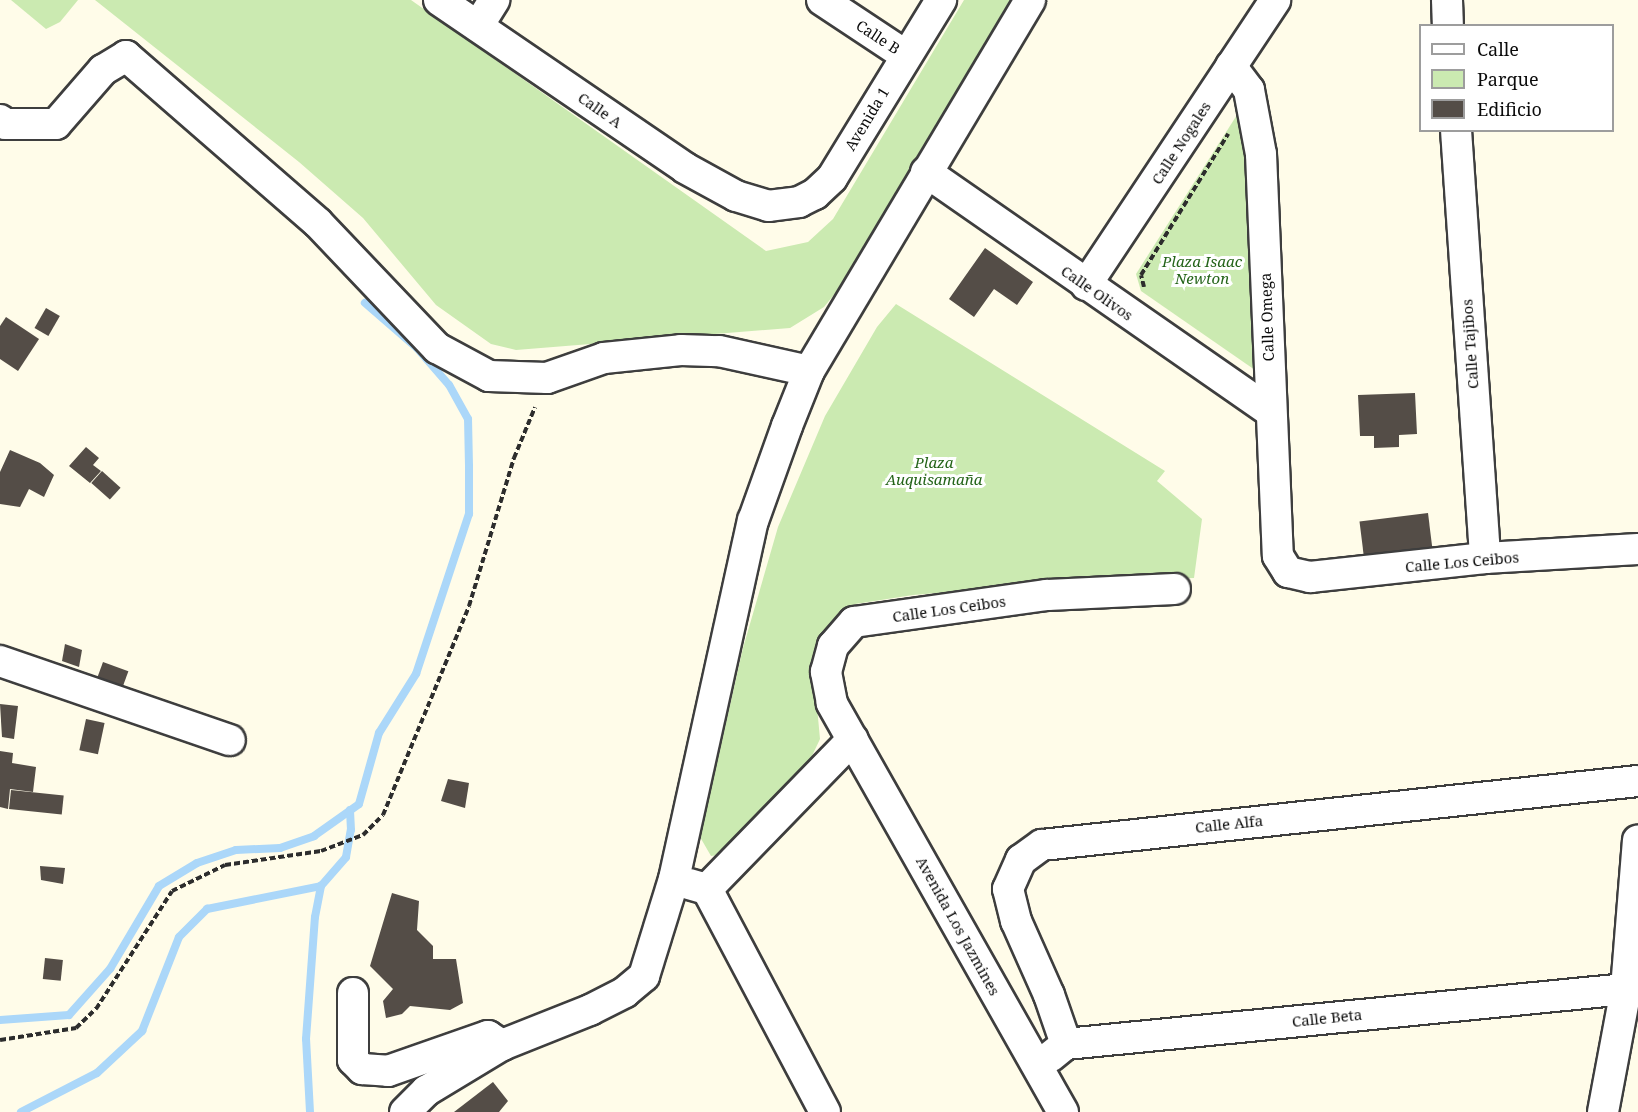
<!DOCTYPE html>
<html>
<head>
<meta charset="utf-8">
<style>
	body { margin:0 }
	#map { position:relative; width:1638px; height:1112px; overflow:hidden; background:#fffce9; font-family:"Noto Serif",serif }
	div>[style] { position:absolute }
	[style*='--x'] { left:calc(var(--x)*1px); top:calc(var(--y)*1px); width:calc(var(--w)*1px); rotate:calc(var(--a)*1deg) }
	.green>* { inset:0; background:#cbeab1 }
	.stream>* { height:8px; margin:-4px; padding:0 4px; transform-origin:4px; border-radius:4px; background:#abd7f9 }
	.building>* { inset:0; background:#544d47; transform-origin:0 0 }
	.path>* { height:4px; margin-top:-2px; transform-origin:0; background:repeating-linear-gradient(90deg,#2d2d2d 0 6px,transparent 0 9px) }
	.roads { filter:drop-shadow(2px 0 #3e3e3e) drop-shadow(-2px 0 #3e3e3e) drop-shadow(0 2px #3e3e3e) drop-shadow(0 -2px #3e3e3e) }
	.street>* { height:30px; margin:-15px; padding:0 15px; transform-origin:15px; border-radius:15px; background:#fff }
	span { translate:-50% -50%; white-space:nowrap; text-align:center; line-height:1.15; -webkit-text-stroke:6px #fff; paint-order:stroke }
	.street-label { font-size:15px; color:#0b0b0b }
	.park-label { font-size:15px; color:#246419; font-style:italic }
	.legend { position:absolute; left:1419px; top:24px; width:195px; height:108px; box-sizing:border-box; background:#fff; border:2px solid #9d9d9d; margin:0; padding:8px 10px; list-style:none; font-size:18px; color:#0b0b0b }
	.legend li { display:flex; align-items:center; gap:12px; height:30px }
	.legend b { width:30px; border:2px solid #9d9d9d }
</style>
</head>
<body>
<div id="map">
	<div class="green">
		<i style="clip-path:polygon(11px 0,78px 0,60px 22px,46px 29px)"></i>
		<i style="clip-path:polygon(95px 0,411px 0,766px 251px,808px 242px,833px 219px,964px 0,1012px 0,846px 280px,824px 307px,790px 328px,516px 350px,491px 344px,436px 305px,363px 218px,299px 162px)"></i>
		<i style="clip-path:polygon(1249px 96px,1255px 370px,1141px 291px,1136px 274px)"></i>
		<i style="clip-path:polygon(896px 304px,1165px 471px,1157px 481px,1202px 519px,1194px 578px,1079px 581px,913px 595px,855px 604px,833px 624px,813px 664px,820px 739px,811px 758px,725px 854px,711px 856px,700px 837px,743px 648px,778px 527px,825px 416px,877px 327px)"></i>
	</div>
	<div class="stream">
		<i style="--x:0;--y:1020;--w:69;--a:-4.1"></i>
		<i style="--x:69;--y:1015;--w:62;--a:-48.3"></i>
		<i style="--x:110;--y:969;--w:96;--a:-59.4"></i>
		<i style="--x:159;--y:886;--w:44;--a:-31.2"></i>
		<i style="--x:197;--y:863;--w:41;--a:-18.4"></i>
		<i style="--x:236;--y:850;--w:44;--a:-2.6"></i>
		<i style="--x:280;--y:848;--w:36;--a:-19"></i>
		<i style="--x:314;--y:836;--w:55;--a:-35.4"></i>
		<i style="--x:359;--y:804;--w:74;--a:-74.3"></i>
		<i style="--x:379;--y:733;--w:70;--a:-57.9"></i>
		<i style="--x:416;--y:674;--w:169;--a:-71.7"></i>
		<i style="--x:469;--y:514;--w:48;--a:-90"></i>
		<i style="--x:469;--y:466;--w:47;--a:-91.2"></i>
		<i style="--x:468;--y:419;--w:39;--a:-119"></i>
		<i style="--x:449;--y:385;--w:49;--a:-130.9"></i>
		<i style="--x:417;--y:348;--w:69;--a:-139.1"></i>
		<i style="--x:21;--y:1112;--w:85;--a:-27.2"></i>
		<i style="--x:97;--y:1073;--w:62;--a:-43"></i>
		<i style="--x:142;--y:1031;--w:101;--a:-68.5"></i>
		<i style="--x:179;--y:937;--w:40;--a:-45"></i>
		<i style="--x:207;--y:909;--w:116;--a:-11.4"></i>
		<i style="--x:310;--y:1112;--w:73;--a:-93.1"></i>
		<i style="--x:306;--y:1039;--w:122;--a:-85.8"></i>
		<i style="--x:315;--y:917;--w:32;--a:-79"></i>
		<i style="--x:321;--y:886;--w:38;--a:-49"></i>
		<i style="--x:346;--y:857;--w:27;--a:-80"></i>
		<i style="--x:351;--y:830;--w:20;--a:-93"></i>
	</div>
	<div class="building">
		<i style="clip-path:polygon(985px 248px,1033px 282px,1017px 305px,994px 289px,974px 317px,949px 299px)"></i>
		<i style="left:46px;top:308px;width:16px;height:23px;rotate:30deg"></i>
		<i style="clip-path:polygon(6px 317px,39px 339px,18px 371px,0 359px,0 326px)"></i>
		<i style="clip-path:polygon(1415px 393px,1417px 434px,1399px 435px,1399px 447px,1374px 448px,1374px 436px,1360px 436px,1358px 395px)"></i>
		<i style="clip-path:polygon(86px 447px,99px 458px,93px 465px,101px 471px,90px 483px,69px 466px)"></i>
		<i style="clip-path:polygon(10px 450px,40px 463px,54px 475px,44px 497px,29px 489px,20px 507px,0 504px,0 472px)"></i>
		<i style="left:102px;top:471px;width:25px;height:16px;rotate:42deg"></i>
		<i style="left:1428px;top:513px;width:40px;height:69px;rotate:83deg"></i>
		<i style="clip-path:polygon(65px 644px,82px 650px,79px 667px,62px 661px)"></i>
		<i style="left:103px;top:662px;width:27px;height:17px;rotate:20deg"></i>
		<i style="clip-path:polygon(0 704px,18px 706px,14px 739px,2px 737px)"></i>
		<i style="left:86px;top:719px;width:19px;height:32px;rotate:12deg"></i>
		<i style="clip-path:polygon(0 751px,13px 753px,12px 763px,36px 767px,33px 792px,10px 789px,8px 809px,0 807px)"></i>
		<i style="clip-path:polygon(448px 779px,469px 783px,465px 808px,441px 801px)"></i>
		<i style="left:11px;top:790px;width:53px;height:19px;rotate:6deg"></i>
		<i style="clip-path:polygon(40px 866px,65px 868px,63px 884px,41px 880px)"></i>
		<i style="clip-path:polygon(392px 893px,419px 901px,417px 930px,433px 946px,433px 959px,456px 959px,463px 1003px,450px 1010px,410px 1006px,402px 1014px,386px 1018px,383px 1001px,393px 989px,370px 966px)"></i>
		<i style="left:45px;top:958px;width:18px;height:21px;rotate:6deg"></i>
		<i style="clip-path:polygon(493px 1082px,508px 1101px,499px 1112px,454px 1112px)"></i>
	</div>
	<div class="path">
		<i style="--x:1144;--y:287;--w:12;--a:-104"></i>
		<i style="--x:1141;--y:275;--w:166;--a:-58.3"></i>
		<i style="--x:0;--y:1040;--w:77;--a:-9"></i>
		<i style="--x:76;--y:1028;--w:28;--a:-44"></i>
		<i style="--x:96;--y:1009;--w:140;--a:-57.2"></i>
		<i style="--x:172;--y:891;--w:59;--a:-26.1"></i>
		<i style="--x:225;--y:865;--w:97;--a:-8.3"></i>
		<i style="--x:321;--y:851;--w:45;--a:-20.9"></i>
		<i style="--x:363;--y:835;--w:28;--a:-45"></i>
		<i style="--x:383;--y:815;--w:226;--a:-67.6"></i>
		<i style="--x:469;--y:606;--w:155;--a:-73.1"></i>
		<i style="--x:514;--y:458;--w:55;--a:-67.6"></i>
	</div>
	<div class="roads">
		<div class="street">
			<i style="--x:439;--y:0;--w:298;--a:34.3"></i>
			<i style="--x:685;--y:168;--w:58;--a:28.8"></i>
			<i style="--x:736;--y:196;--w:34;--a:17"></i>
			<i style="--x:768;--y:206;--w:31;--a:-7"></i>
			<i style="--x:799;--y:202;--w:18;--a:-27"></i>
			<i style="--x:815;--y:194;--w:23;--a:-43"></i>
			<i style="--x:832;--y:178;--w:209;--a:-58.5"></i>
			<i style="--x:822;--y:0;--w:100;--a:33.5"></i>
			<i style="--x:1447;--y:0;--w:26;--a:88"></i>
			<i style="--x:478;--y:26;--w:31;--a:-58"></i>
			<i style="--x:1231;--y:66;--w:30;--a:53"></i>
			<i style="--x:1249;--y:90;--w:65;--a:79.4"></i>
			<i style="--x:1261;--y:154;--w:402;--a:87.6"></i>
			<i style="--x:1278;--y:556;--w:19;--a:58"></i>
			<i style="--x:1288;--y:572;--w:23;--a:13"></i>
			<i style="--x:1310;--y:577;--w:176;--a:-6.2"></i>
			<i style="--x:1485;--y:558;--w:153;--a:-3.4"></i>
			<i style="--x:0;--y:120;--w:6;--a:39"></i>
			<i style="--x:5;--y:124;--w:51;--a:0"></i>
			<i style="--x:56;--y:124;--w:72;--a:-49"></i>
			<i style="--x:103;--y:70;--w:27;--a:-31"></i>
			<i style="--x:126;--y:56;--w:254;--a:41"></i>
			<i style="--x:318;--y:223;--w:173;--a:46.4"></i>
			<i style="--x:437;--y:348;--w:59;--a:28.3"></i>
			<i style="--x:489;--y:376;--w:58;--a:2"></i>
			<i style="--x:547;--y:378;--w:60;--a:-19.3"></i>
			<i style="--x:604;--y:358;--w:77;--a:-5.9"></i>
			<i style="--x:681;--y:350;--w:38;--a:2"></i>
			<i style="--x:719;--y:351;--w:92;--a:12.5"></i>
			<i style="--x:1456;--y:130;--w:429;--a:86.1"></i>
			<i style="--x:926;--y:172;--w:419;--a:34.8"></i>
			<i style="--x:1086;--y:285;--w:342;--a:-56.4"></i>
			<i style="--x:0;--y:661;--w:243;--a:19"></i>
			<i style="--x:689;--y:884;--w:19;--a:16"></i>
			<i style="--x:707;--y:889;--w:209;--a:-45.8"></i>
			<i style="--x:707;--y:889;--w:252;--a:62.1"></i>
			<i style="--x:353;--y:993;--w:67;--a:90"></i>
			<i style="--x:353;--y:1060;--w:13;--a:45"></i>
			<i style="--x:362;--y:1069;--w:26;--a:4"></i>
			<i style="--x:388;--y:1071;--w:106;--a:-19.3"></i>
			<i style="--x:488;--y:1036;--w:17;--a:33"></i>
			<i style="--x:1066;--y:1044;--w:52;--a:-109.1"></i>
			<i style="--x:1049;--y:995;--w:81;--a:-114"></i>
			<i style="--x:1016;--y:921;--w:33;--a:-104"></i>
			<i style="--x:1008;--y:889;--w:32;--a:-66"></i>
			<i style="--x:1021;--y:860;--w:26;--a:-36"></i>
			<i style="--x:1042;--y:845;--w:599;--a:-6.13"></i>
			<i style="--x:1051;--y:1056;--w:19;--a:-39"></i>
			<i style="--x:1066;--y:1044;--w:563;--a:-5.61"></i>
			<i style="--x:405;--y:1112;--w:30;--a:-45"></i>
			<i style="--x:426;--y:1091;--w:89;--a:-31.2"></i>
			<i style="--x:502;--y:1045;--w:95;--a:-21.7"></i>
			<i style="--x:590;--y:1010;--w:39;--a:-27"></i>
			<i style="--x:625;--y:992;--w:25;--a:-40"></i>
			<i style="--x:644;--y:976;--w:102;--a:-72.8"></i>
			<i style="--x:674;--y:879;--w:367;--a:-77.6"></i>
			<i style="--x:753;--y:521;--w:101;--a:-70.3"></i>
			<i style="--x:787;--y:426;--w:59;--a:-68.2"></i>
			<i style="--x:809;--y:371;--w:432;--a:-59.2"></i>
			<i style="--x:1063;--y:1112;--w:470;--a:-119.5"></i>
			<i style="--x:832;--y:703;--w:32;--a:-101"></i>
			<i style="--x:826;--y:672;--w:27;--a:-75"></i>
			<i style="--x:833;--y:646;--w:32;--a:-49"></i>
			<i style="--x:854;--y:622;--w:195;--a:-8"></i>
			<i style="--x:1047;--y:595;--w:128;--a:-2.7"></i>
			<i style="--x:1603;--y:1112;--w:125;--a:-79.4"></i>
			<i style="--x:1626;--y:989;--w:149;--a:-85.4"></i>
		</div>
	</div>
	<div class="street-label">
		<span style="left:878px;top:37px;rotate:33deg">Calle B</span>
		<span style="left:600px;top:110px;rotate:35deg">Calle A</span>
		<span style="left:867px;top:119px;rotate:-59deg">Avenida 1</span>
		<span style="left:1181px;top:143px;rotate:-57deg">Calle Nogales</span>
		<span style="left:1097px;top:293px;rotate:35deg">Calle Olivos</span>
		<span style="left:1267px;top:317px;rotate:-92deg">Calle Omega</span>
		<span style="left:1470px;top:344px;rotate:-94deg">Calle Tajibos</span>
		<span style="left:1462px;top:562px;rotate:-5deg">Calle Los Ceibos</span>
		<span style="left:949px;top:609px;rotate:-8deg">Calle Los Ceibos</span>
		<span style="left:1229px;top:824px;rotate:-6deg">Calle Alfa</span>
		<span style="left:958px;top:926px;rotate:61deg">Avenida Los Jazmines</span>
		<span style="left:1327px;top:1018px;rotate:-6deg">Calle Beta</span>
	</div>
	<div class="park-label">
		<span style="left:1202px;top:270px">Plaza Isaac<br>Newton</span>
		<span style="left:934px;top:471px">Plaza<br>Auquisamaña</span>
	</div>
	<ul class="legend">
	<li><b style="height:8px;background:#fff"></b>Calle</li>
	<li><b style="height:16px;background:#cbeab1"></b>Parque</li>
	<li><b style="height:16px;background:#544d47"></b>Edificio</li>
	</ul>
</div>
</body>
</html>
